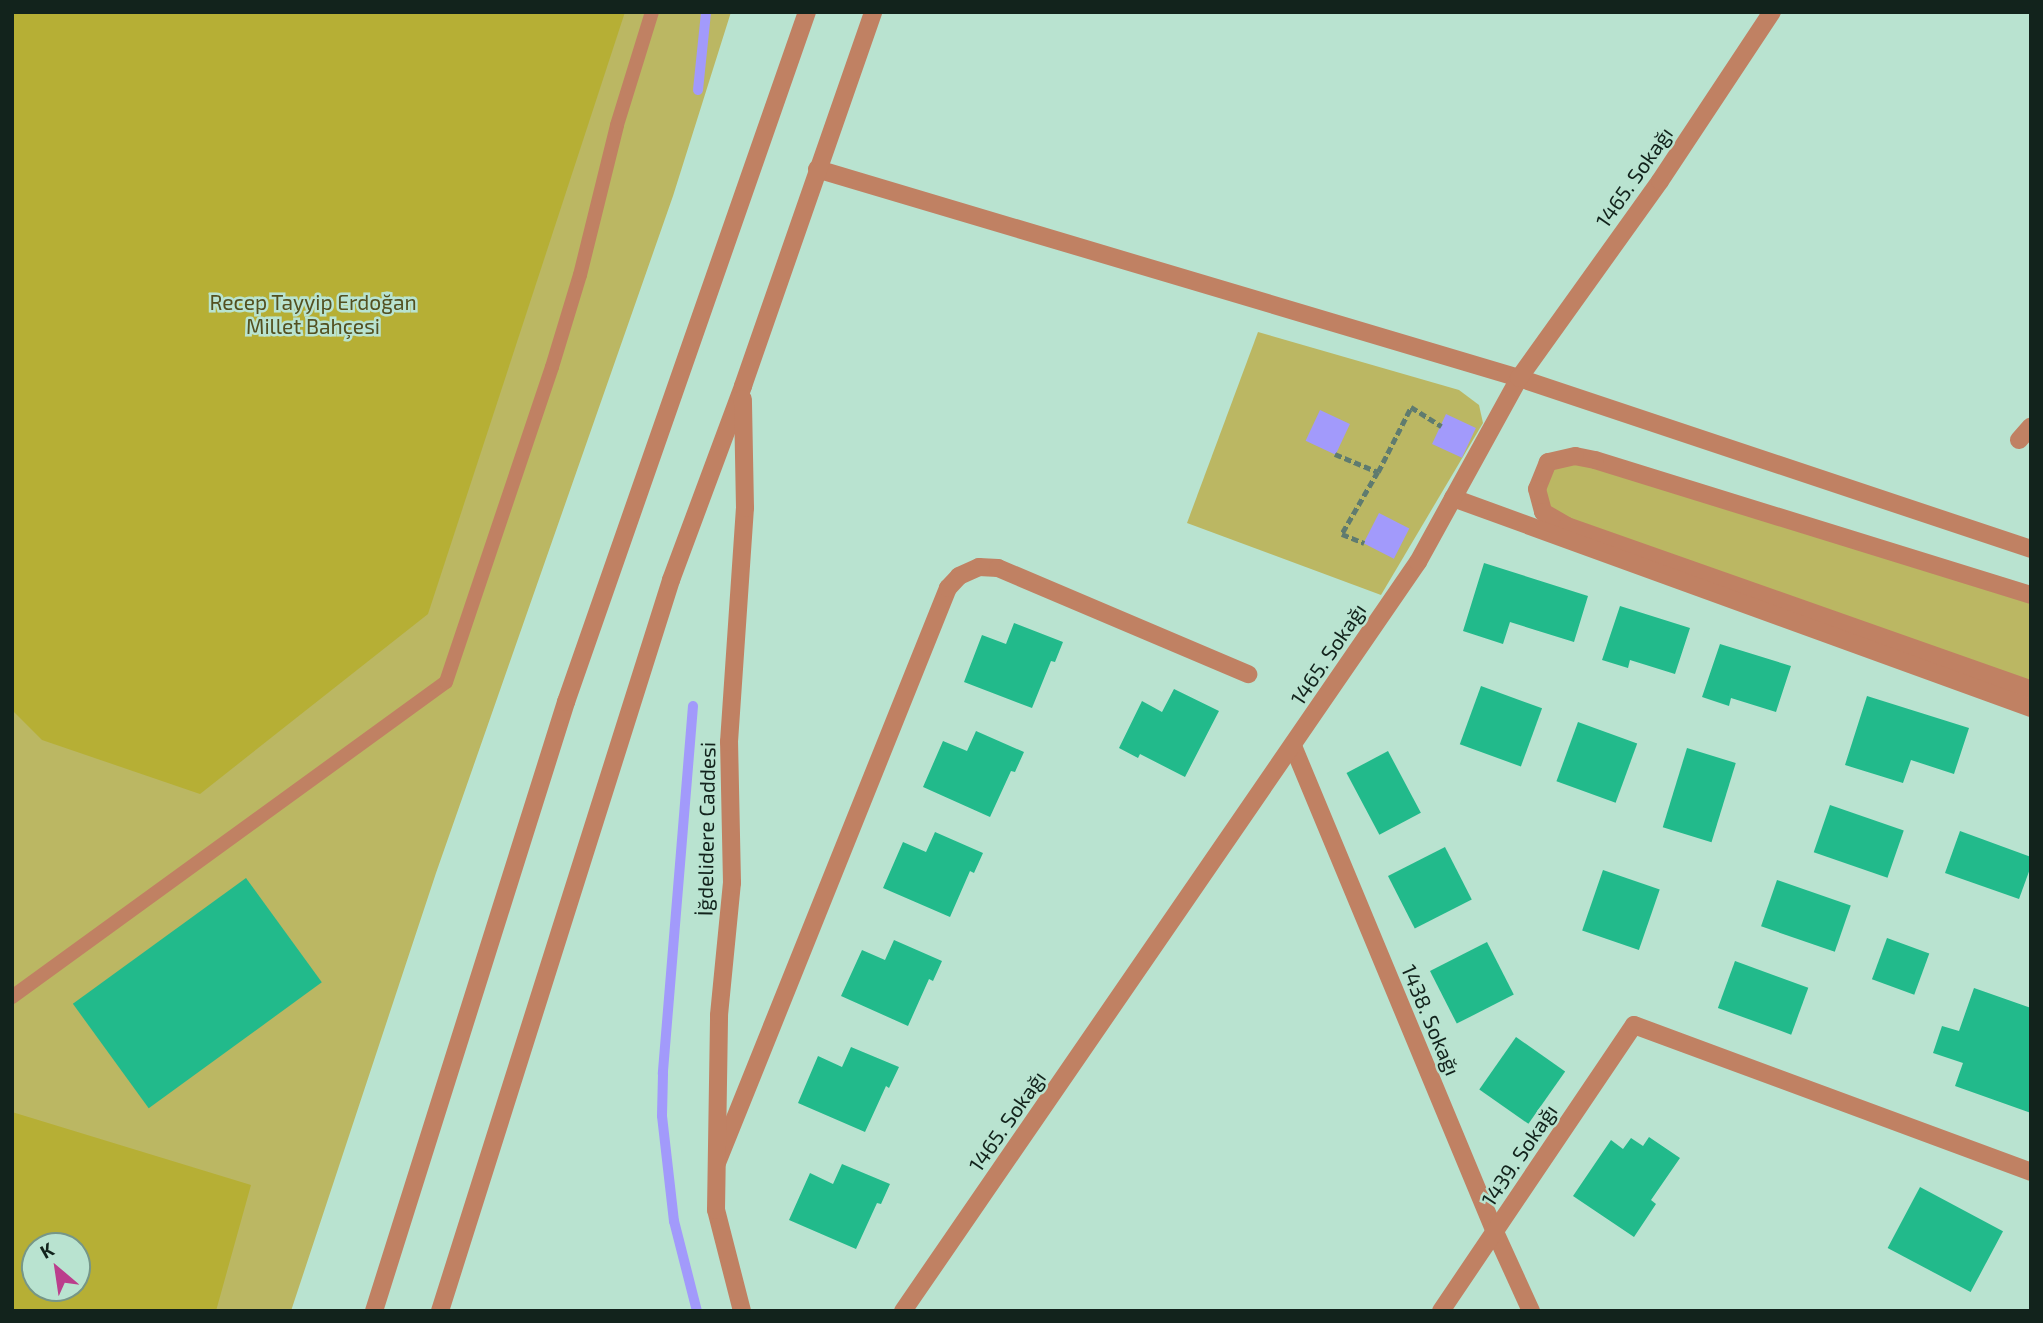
<!DOCTYPE html>
<html>
<head>
<meta charset="utf-8">
<style>
	body { margin:0 }
	#map { position:relative; width:2043px; height:1323px; overflow:hidden; background:#b9e3d0; font-family:"Exo 2",sans-serif }
	div>[style] { position:absolute }
	[style*='--x'] { left:calc(var(--x)*1px); top:calc(var(--y)*1px); width:calc(var(--w)*1px); rotate:calc(var(--a)*1deg) }
	.green>* { inset:0; background:#bbb763 }
	.forest>* { inset:0; background:#b6af35 }
	.water>* { inset:0; background:#a29afb; transform-origin:0 0 }
	.stream>* { height:10px; margin:-5px; padding:0 5px; transform-origin:5px; border-radius:5px; background:#a29afb }
	.building>* { inset:0; background:#22ba8b; transform-origin:0 0 }
	.path>* { height:4.5px; margin-top:-2.25px; transform-origin:0; background:repeating-linear-gradient(90deg,#5f7b6f 0 7px,transparent 0 10.5px) }
	.service>* { height:14px; margin:-7px; padding:0 7px; transform-origin:7px; border-radius:7px; background:#c08163 }
	.pedestrian>* { height:18px; margin:-9px; padding:0 9px; transform-origin:9px; border-radius:9px; background:#c08163 }
	.minor>* { height:18px; margin:-9px; padding:0 9px; transform-origin:9px; border-radius:9px; background:#c08163 }
	.tertiary>* { height:18px; margin:-9px; padding:0 9px; transform-origin:9px; border-radius:9px; background:#c08163 }
	span { translate:-50% -50%; white-space:nowrap; text-align:center; line-height:1.15; -webkit-text-stroke:5px #b9e3d0; paint-order:stroke }
	.street-label { font-size:21px; color:#12231c }
	.park-label { font-size:21px; color:#535020 }
	.frame { position:absolute; inset:0; border:14px solid #12231c; pointer-events:none }
	.north { position:absolute; left:21px; top:1232px; width:70px; height:70px; box-sizing:border-box; background:#b9e3d0; border:2px solid #769688; border-radius:50%; rotate:331deg; font-size:19px; font-weight:700; line-height:28px; text-align:center; color:#12231c }
	.north::after { content:''; display:block; margin:auto; width:24px; height:32px; background:#bb3e8c; clip-path:polygon(50% 0,100% 100%,50% 72%,0 100%) }
</style>
</head>
<body>
<div id="map">
	<div class="green">
		<i style="clip-path:polygon(evenodd,12px 12px,731px 12px,673px 196px,436px 873px,291px 1311px,12px 1311px,12px 12px,35px 1246px,77px 1246px,77px 1288px,35px 1288px,35px 1246px)"></i>
		<i style="clip-path:polygon(1258px 332px,1459px 390px,1479px 405px,1483px 423px,1381px 595px,1187px 523px)"></i>
		<i style="clip-path:polygon(1575px 456px,2031px 595px,2031px 689px,1543px 512px,1548px 462px)"></i>
	</div>
	<div class="forest">
		<i style="clip-path:polygon(12px 12px,625px 12px,428px 614px,200px 794px,42px 740px,12px 710px)"></i>
		<i style="clip-path:polygon(evenodd,12px 1112px,251px 1185px,216px 1311px,12px 1311px,12px 1112px,35px 1246px,77px 1246px,77px 1288px,35px 1288px,35px 1246px)"></i>
	</div>
	<div class="water">
		<i style="left:1320px;top:410px;width:33px;height:34px;rotate:25deg"></i>
		<i style="left:1446px;top:414px;width:33px;height:33px;rotate:25deg"></i>
		<i style="left:1379px;top:513px;width:34px;height:34px;rotate:27deg"></i>
	</div>
	<div class="stream">
		<i style="--x:698;--y:90;--w:78;--a:-84.1"></i>
		<i style="--x:693;--y:706;--w:369;--a:94.7"></i>
		<i style="--x:663;--y:1074;--w:42;--a:91.4"></i>
		<i style="--x:662;--y:1116;--w:106;--a:83.5"></i>
		<i style="--x:674;--y:1221;--w:93;--a:75.7"></i>
	</div>
	<div class="building">
		<i style="clip-path:polygon(1484px 563px,1588px 596px,1574px 642px,1510px 622px,1503px 644px,1463px 631px)"></i>
		<i style="clip-path:polygon(1620px 606px,1690px 628px,1675px 674px,1630px 660px,1628px 668px,1602px 660px)"></i>
		<i style="clip-path:polygon(1014px 623px,1063px 642px,1055px 662px,1051px 661px,1032px 708px,964px 682px,982px 635px,1006px 644px)"></i>
		<i style="clip-path:polygon(1720px 644px,1791px 666px,1776px 712px,1731px 698px,1729px 706px,1702px 697px)"></i>
		<i style="left:1481px;top:686px;width:65px;height:62px;rotate:20deg"></i>
		<i style="clip-path:polygon(1174px 689px,1219px 711px,1185px 777px,1140px 754px,1138px 758px,1119px 748px,1142px 701px,1162px 712px)"></i>
		<i style="clip-path:polygon(1867px 696px,1969px 728px,1954px 774px,1911px 760px,1903px 783px,1845px 765px)"></i>
		<i style="left:1578px;top:722px;width:63px;height:63px;rotate:20deg"></i>
		<i style="clip-path:polygon(976px 731px,1024px 752px,1015px 772px,1011px 771px,990px 817px,923px 787px,943px 741px,967px 751px)"></i>
		<i style="left:1687px;top:748px;width:51px;height:83px;rotate:17deg"></i>
		<i style="left:1388px;top:751px;width:70px;height:47px;rotate:62deg"></i>
		<i style="left:1830px;top:805px;width:78px;height:50px;rotate:19deg"></i>
		<i style="clip-path:polygon(1960px 831px,2031px 857px,2031px 866px,2019px 899px,1945px 873px)"></i>
		<i style="clip-path:polygon(935px 832px,983px 853px,974px 873px,970px 871px,950px 917px,883px 888px,903px 842px,926px 852px)"></i>
		<i style="left:1445px;top:847px;width:59px;height:64px;rotate:63deg"></i>
		<i style="left:1603px;top:870px;width:60px;height:64px;rotate:19deg"></i>
		<i style="left:246px;top:878px;width:129px;height:214px;rotate:54deg"></i>
		<i style="left:1777px;top:880px;width:78px;height:49px;rotate:19deg"></i>
		<i style="left:1887px;top:938px;width:45px;height:44px;rotate:20deg"></i>
		<i style="clip-path:polygon(894px 940px,942px 961px,933px 981px,929px 979px,908px 1026px,841px 996px,862px 950px,885px 960px)"></i>
		<i style="left:1487px;top:942px;width:59px;height:64px;rotate:63deg"></i>
		<i style="left:1735px;top:961px;width:78px;height:50px;rotate:20deg"></i>
		<i style="clip-path:polygon(1974px 988px,2031px 1008px,2031px 1113px,1955px 1086px,1963px 1063px,1933px 1053px,1942px 1026px,1959px 1031px)"></i>
		<i style="left:1516px;top:1037px;width:60px;height:64px;rotate:35deg"></i>
		<i style="clip-path:polygon(851px 1047px,899px 1067px,889px 1088px,886px 1086px,865px 1132px,798px 1103px,818px 1056px,842px 1067px)"></i>
		<i style="clip-path:polygon(1649px 1137px,1680px 1158px,1651px 1200px,1656px 1204px,1634px 1237px,1573px 1196px,1611px 1140px,1623px 1149px,1631px 1138px,1643px 1146px)"></i>
		<i style="clip-path:polygon(842px 1164px,890px 1184px,881px 1204px,877px 1203px,856px 1249px,789px 1220px,810px 1173px,833px 1184px)"></i>
		<i style="left:1920px;top:1187px;width:94px;height:69px;rotate:28deg"></i>
	</div>
	<div class="path">
		<i style="--x:1335;--y:454;--w:47;--a:22.7"></i>
		<i style="--x:1378;--y:472;--w:72;--a:120.1"></i>
		<i style="--x:1342;--y:534;--w:24;--a:22"></i>
		<i style="--x:1378;--y:472;--w:73;--a:-63.1"></i>
		<i style="--x:1411;--y:407;--w:36;--a:32"></i>
	</div>
	<div class="service">
		<i style="--x:12;--y:997;--w:536;--a:-35.97"></i>
		<i style="--x:446;--y:682;--w:332;--a:-71.4"></i>
		<i style="--x:552;--y:367;--w:96;--a:-73.1"></i>
		<i style="--x:580;--y:275;--w:154;--a:-76.1"></i>
		<i style="--x:617;--y:125;--w:118;--a:-72.8"></i>
	</div>
	<div class="pedestrian">
		<i style="--x:2031;--y:595;--w:456;--a:-162.8"></i>
		<i style="--x:1595;--y:460;--w:20;--a:-169"></i>
		<i style="--x:1575;--y:456;--w:28;--a:167"></i>
		<i style="--x:1548;--y:462;--w:29;--a:112"></i>
		<i style="--x:1537;--y:489;--w:24;--a:75"></i>
		<i style="--x:1543;--y:512;--w:28;--a:30"></i>
		<i style="--x:1567;--y:526;--w:492;--a:19.4"></i>
	</div>
	<div class="minor">
		<i style="--x:817;--y:169;--w:732;--a:16.58"></i>
		<i style="--x:1519;--y:378;--w:540;--a:18.47"></i>
		<i style="--x:2019;--y:440;--w:18;--a:-49"></i>
		<i style="--x:1453;--y:498;--w:615;--a:19.97"></i>
		<i style="--x:1293;--y:746;--w:526;--a:67.43"></i>
		<i style="--x:1495;--y:1232;--w:87;--a:65.5"></i>
		<i style="--x:717;--y:1163;--w:620;--a:-68.11"></i>
		<i style="--x:948;--y:588;--w:16;--a:-47"></i>
		<i style="--x:959;--y:576;--w:22;--a:-24"></i>
		<i style="--x:979;--y:567;--w:19;--a:3"></i>
		<i style="--x:998;--y:568;--w:272;--a:23"></i>
		<i style="--x:903;--y:1311;--w:909;--a:-55.49"></i>
		<i style="--x:1418;--y:562;--w:210;--a:-61.2"></i>
		<i style="--x:1519;--y:378;--w:242;--a:-54.4"></i>
		<i style="--x:1660;--y:181;--w:203;--a:-56.5"></i>
		<i style="--x:1441;--y:1311;--w:345;--a:-56"></i>
		<i style="--x:1634;--y:1025;--w:423;--a:20.3"></i>
	</div>
	<div class="tertiary">
		<i style="--x:374;--y:1311;--w:639;--a:-72.5"></i>
		<i style="--x:566;--y:702;--w:731;--a:-70.75"></i>
		<i style="--x:440;--y:1311;--w:767;--a:-72.46"></i>
		<i style="--x:671;--y:580;--w:207;--a:-69.6"></i>
		<i style="--x:743;--y:386;--w:396;--a:-70.8"></i>
		<i style="--x:742;--y:1311;--w:104;--a:-104.4"></i>
		<i style="--x:716;--y:1210;--w:195;--a:-89.1"></i>
		<i style="--x:719;--y:1015;--w:133;--a:-84.4"></i>
		<i style="--x:732;--y:883;--w:141;--a:-91.2"></i>
		<i style="--x:729;--y:742;--w:235;--a:-86.1"></i>
		<i style="--x:745;--y:508;--w:109;--a:-91.1"></i>
	</div>
	<div class="street-label">
		<span style="left:1634px;top:177px;rotate:-55deg">1465. Sokağı</span>
		<span style="left:1328px;top:654px;rotate:-56deg">1465. Sokağı</span>
		<span style="left:706px;top:829px;rotate:-89deg">İğdelidere Caddesi</span>
		<span style="left:1431px;top:1020px;rotate:67deg">1438. Sokağı</span>
		<span style="left:1007px;top:1121px;rotate:-55deg">1465. Sokağı</span>
		<span style="left:1519px;top:1155px;rotate:-56deg">1439. Sokağı</span>
	</div>
	<div class="park-label">
		<span style="left:313px;top:314px">Recep Tayyip Erdoğan<br>Millet Bahçesi</span>
	</div>
	<div class="frame"></div>
	<div class="north">K</div>
</div>
</body>
</html>
